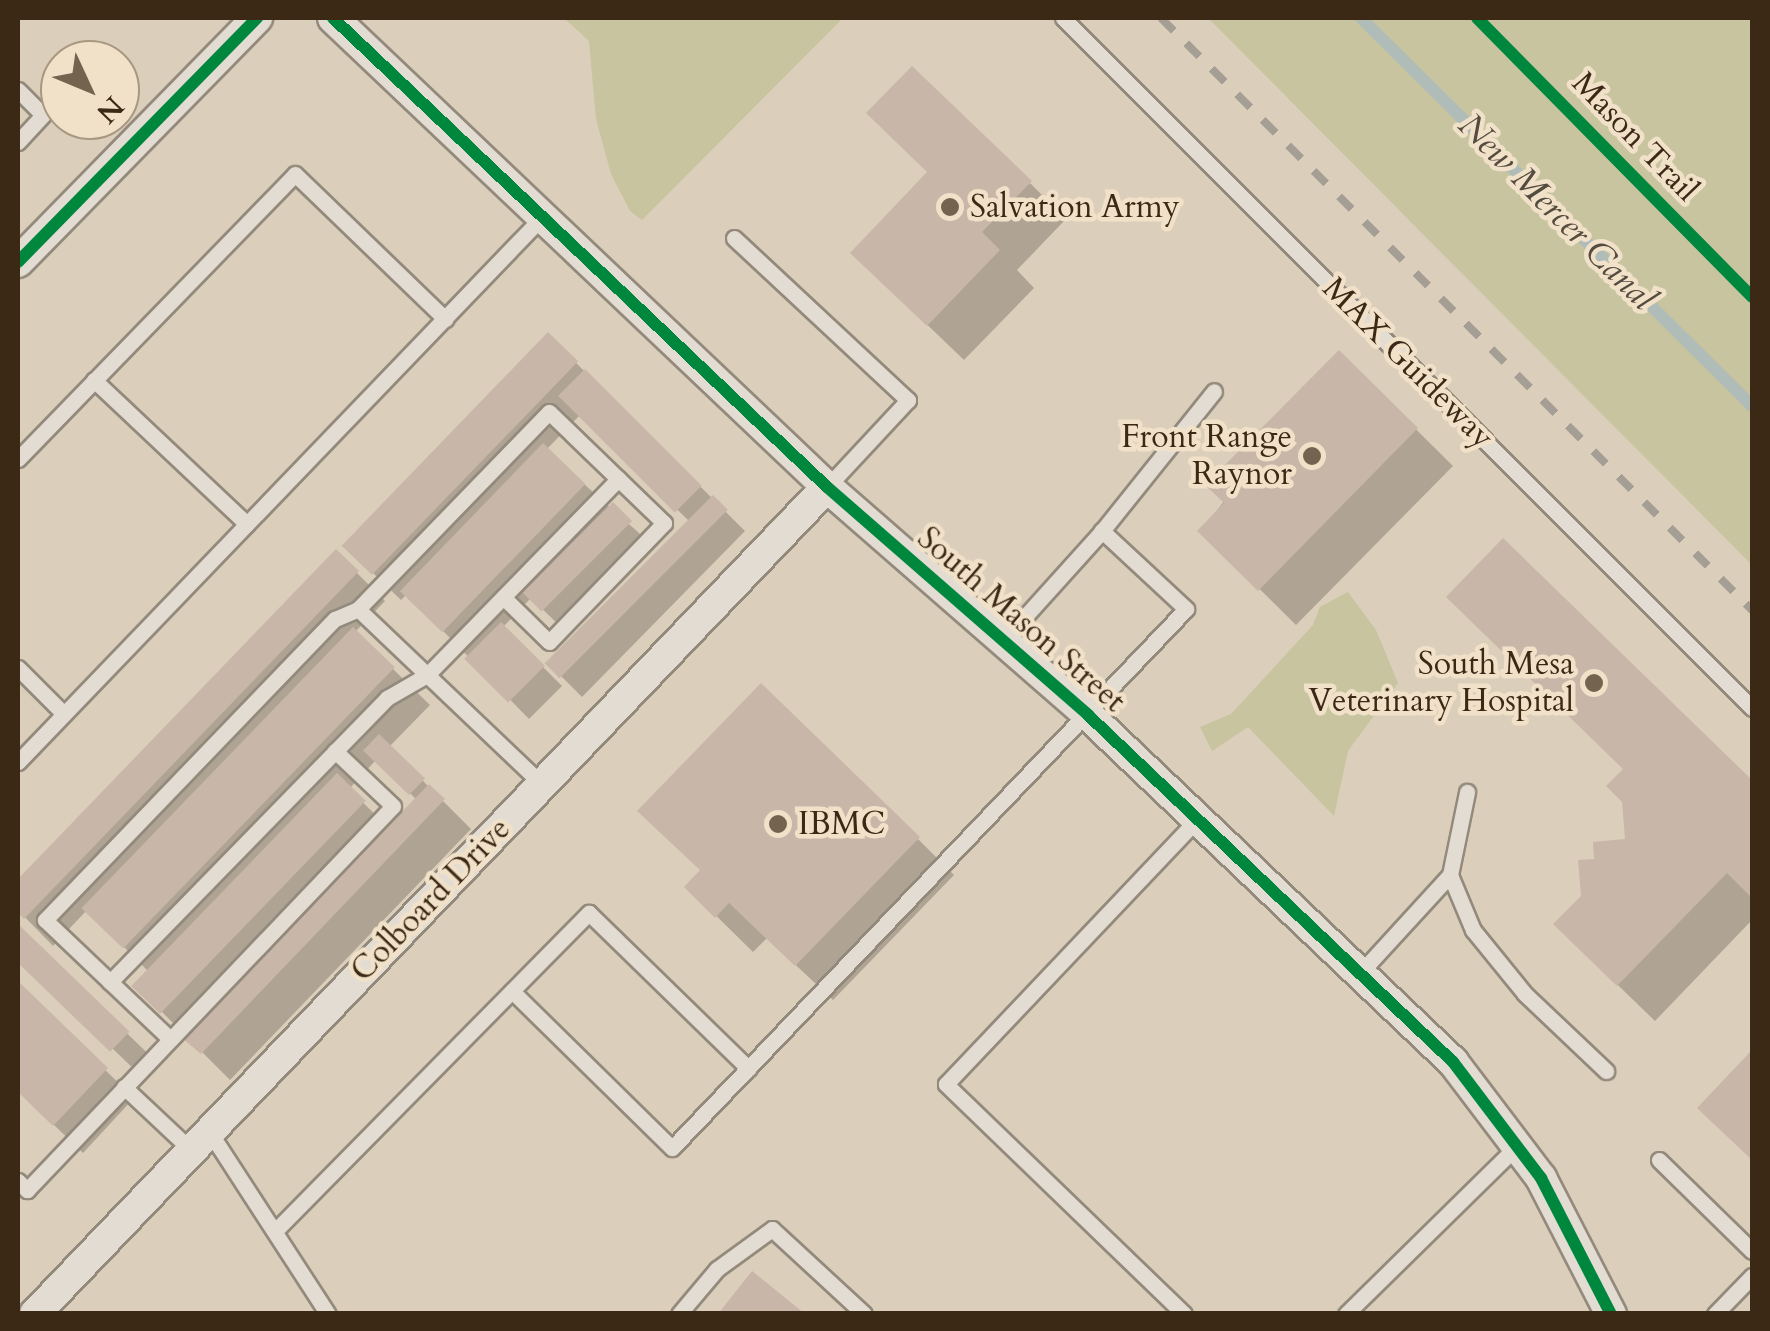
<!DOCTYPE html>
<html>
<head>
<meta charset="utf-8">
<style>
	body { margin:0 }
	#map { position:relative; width:1770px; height:1331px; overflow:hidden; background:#dbceba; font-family:Cardo,serif }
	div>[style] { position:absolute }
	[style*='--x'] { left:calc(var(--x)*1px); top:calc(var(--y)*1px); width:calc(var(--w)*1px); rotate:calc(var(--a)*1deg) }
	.green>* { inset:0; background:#c7c49f }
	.shadow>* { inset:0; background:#0003; transform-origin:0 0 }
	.stream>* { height:12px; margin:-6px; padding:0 6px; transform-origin:6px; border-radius:6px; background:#b0bcb7 }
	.building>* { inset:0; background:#c8b6a8; transform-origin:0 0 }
	.roads { filter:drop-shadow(2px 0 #938a7c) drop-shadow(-2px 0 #938a7c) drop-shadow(0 2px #938a7c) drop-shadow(0 -2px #938a7c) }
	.lane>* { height:15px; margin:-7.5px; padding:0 7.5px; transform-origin:7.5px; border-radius:7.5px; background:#e3dcd2 }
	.street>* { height:30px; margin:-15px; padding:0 15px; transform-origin:15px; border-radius:15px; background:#e3dcd2 }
	.rail>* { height:8px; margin-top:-4px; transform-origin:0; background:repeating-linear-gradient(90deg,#a59e95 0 18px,transparent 0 36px) }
	.cycleway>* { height:12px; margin:-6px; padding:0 6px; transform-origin:6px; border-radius:6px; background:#00873e }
	.dots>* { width:28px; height:28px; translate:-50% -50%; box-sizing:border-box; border:5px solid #f1e1c9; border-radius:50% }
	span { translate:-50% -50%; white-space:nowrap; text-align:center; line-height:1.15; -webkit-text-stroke:9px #f1e1c9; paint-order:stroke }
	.street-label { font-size:32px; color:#3b2916 }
	.poi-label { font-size:32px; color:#3b2916 }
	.left { translate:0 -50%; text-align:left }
	.right { translate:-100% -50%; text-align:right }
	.water-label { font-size:35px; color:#544c3e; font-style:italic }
	.frame { position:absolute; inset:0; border:20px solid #3b2916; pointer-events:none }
	.north { position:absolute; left:40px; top:40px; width:100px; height:100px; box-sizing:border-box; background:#f1e1c9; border:2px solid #a89781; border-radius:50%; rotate:134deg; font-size:28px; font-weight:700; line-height:40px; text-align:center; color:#3b2916 }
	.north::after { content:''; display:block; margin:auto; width:35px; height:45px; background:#73634f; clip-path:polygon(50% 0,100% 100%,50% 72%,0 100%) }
</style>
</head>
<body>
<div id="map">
	<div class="green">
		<i style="clip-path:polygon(564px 18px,843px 18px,642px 220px,630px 211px,611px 174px,596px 119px,589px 41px)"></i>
		<i style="clip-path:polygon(1208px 18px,1752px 18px,1752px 565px)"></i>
		<i style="clip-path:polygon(1348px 592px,1376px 630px,1398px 683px,1348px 751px,1334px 816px,1248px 727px,1212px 751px,1200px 727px,1231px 714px,1313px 625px,1320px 607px)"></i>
	</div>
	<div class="shadow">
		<i style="clip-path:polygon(1030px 183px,1066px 219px,1017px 270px,1034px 288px,964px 360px,890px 289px)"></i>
		<i style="clip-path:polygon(548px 335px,745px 531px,582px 697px,550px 665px,690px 522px,580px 415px,546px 450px,649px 542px,565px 631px,531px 598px,503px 627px,562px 686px,529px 719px,407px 594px,401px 600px,345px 546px)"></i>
		<i style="clip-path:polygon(1339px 353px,1453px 466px,1296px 625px,1201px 531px)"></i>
		<i style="clip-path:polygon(1503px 541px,1752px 784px,1752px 920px,1655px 1021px,1592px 960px,1584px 896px,1597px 861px,1628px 841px,1626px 770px)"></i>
		<i style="clip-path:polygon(evenodd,336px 552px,385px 601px,355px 632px,430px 705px,389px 747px,471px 829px,230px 1080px,136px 986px,149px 972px,87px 910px,53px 946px,18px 910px,18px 883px,336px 552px,376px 760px,417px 800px,389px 828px,349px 789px,376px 760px)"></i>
		<i style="clip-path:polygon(918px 839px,954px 875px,833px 1000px,767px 938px,753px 952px,687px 887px)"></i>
		<i style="left:18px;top:928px;width:178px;height:21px;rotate:44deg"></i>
		<i style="clip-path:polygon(18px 985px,134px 1098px,83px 1153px,18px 1090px)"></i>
		<i style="clip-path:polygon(1752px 1053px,1752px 1158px,1701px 1108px)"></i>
	</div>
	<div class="stream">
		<i style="--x:1361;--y:18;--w:551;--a:44.78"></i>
	</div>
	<div class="building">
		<i style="clip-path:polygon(912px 66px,1032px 181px,982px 232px,1000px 250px,927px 326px,850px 253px,927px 172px,866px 113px)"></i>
		<i style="left:548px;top:332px;width:42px;height:297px;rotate:44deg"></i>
		<i style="clip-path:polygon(1339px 350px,1418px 428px,1258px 591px,1197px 531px,1224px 503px,1205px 485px)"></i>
		<i style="left:585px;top:369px;width:165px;height:38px;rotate:45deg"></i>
		<i style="left:543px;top:443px;width:59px;height:206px;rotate:44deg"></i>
		<i style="left:713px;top:495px;width:21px;height:238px;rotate:45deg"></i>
		<i style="left:613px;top:502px;width:27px;height:128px;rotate:45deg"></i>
		<i style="clip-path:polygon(1503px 538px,1752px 780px,1752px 898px,1727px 873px,1617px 986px,1553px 924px,1581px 896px,1578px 860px,1594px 859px,1593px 842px,1625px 839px,1622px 802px,1606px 786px,1623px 769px,1446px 597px)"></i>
		<i style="clip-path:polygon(336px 549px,359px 571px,24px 919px,18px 913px,18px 879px)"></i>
		<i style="left:501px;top:622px;width:62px;height:52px;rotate:45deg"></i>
		<i style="left:353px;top:627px;width:58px;height:391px;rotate:44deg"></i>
		<i style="clip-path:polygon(761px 683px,920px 837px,795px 966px,729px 903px,715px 918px,684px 887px,700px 870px,637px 811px)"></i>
		<i style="left:379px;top:734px;width:64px;height:23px;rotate:44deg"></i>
		<i style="left:337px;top:773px;width:40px;height:296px;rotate:44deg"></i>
		<i style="clip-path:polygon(429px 784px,445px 799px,201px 1054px,181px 1037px)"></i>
		<i style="left:18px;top:924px;width:155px;height:28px;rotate:44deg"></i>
		<i style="clip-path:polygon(18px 981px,108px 1068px,53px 1126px,18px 1092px)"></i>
		<i style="clip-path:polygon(1752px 1050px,1752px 1160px,1697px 1108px)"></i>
		<i style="clip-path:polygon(752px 1271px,805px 1314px,718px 1314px)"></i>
	</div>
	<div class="roads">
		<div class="lane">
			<i style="--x:1063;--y:18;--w:975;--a:45.04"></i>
			<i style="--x:18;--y:90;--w:35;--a:45"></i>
			<i style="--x:43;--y:115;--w:37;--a:133"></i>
			<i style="--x:734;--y:238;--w:238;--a:43"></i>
			<i style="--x:908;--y:400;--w:119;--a:133"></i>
			<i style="--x:94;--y:380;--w:210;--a:43.3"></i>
			<i style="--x:18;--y:459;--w:397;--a:-45.8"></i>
			<i style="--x:295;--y:174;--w:209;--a:44"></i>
			<i style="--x:358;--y:609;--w:254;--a:43.6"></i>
			<i style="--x:1003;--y:641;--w:148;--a:-48"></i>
			<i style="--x:1102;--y:531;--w:179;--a:-51.3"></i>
			<i style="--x:18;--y:668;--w:65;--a:45"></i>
			<i style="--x:18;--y:762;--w:757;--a:-46.12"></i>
			<i style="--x:1450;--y:875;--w:60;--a:67.3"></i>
			<i style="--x:1473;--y:930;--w:82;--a:50.9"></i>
			<i style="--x:1525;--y:994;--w:112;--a:43.5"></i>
			<i style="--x:1361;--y:972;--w:132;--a:-47.5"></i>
			<i style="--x:1450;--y:875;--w:85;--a:-78.4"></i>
			<i style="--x:110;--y:982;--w:397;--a:-45.7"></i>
			<i style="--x:387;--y:698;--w:46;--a:-29.9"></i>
			<i style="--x:427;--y:675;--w:274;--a:-45.7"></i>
			<i style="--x:512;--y:991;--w:224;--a:44.5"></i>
			<i style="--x:672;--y:1148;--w:745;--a:-46.36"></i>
			<i style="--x:1186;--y:609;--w:115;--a:-137.1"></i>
			<i style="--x:169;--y:1038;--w:171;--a:-136.4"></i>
			<i style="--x:45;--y:920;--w:418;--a:-46.1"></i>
			<i style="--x:335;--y:619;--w:25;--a:-23"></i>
			<i style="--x:358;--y:609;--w:274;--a:-45.9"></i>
			<i style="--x:549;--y:412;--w:160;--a:44"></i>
			<i style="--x:664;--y:523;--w:165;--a:134"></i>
			<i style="--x:549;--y:642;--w:64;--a:-135.6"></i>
			<i style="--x:124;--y:1087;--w:92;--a:43.2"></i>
			<i style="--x:209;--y:1131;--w:218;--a:57"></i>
			<i style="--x:1659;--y:1160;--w:130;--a:44.4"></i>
			<i style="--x:18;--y:1181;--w:13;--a:45"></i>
			<i style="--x:27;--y:1190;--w:530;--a:-46.37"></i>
			<i style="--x:393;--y:806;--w:80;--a:-136.5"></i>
			<i style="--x:275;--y:1231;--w:447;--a:-45.4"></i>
			<i style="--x:589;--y:913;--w:223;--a:44.3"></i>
			<i style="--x:679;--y:1314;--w:59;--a:-49.8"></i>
			<i style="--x:717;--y:1269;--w:68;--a:-36"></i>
			<i style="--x:772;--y:1229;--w:125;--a:42.7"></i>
			<i style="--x:1184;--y:1314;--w:331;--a:-136"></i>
			<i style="--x:946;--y:1084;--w:368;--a:-46.5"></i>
			<i style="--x:1346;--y:1314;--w:241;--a:-44.5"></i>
			<i style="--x:1715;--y:1314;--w:53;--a:-45.8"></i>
		</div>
		<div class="street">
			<i style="--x:333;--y:18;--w:681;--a:43.51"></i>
			<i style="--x:827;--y:487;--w:347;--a:41.1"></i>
			<i style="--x:1088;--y:715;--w:504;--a:43.55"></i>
			<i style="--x:1453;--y:1062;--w:146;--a:52.8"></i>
			<i style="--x:1541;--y:1178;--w:153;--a:62.8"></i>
			<i style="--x:18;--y:262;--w:342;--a:-45.6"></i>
			<i style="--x:35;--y:1314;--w:1145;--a:-46.24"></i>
		</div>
	</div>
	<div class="rail">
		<i style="--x:1161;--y:18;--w:837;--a:45.05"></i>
	</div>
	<div class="cycleway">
		<i style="--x:333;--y:18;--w:681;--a:43.51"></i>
		<i style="--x:827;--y:487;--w:347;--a:41.1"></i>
		<i style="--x:1088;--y:715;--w:504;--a:43.55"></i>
		<i style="--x:1453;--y:1062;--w:146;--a:52.8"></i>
		<i style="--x:1541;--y:1178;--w:153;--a:62.8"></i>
		<i style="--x:1477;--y:18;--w:392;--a:45.4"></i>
		<i style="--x:18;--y:262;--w:342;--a:-45.6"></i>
	</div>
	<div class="dots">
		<i style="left:950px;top:207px;background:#73634f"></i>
		<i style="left:1312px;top:456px;background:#73634f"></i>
		<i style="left:1594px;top:683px;background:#73634f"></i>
		<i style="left:778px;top:824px;background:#73634f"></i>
	</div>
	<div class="street-label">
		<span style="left:1635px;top:137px;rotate:46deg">Mason Trail</span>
		<span style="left:1408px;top:363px;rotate:45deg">MAX Guideway</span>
		<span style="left:1021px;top:620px;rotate:41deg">South Mason Street</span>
		<span style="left:431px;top:900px;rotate:-46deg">Colboard Drive</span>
	</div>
	<div class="poi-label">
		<span class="left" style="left:970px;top:207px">Salvation Army</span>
		<span class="right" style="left:1292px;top:456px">Front Range<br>Raynor</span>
		<span class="right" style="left:1574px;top:683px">South Mesa<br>Veterinary Hospital</span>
		<span class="left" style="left:798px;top:824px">IBMC</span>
	</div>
	<div class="water-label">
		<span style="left:1557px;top:212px;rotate:45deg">New Mercer Canal</span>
	</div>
	<div class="frame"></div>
	<div class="north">N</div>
</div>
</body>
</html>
